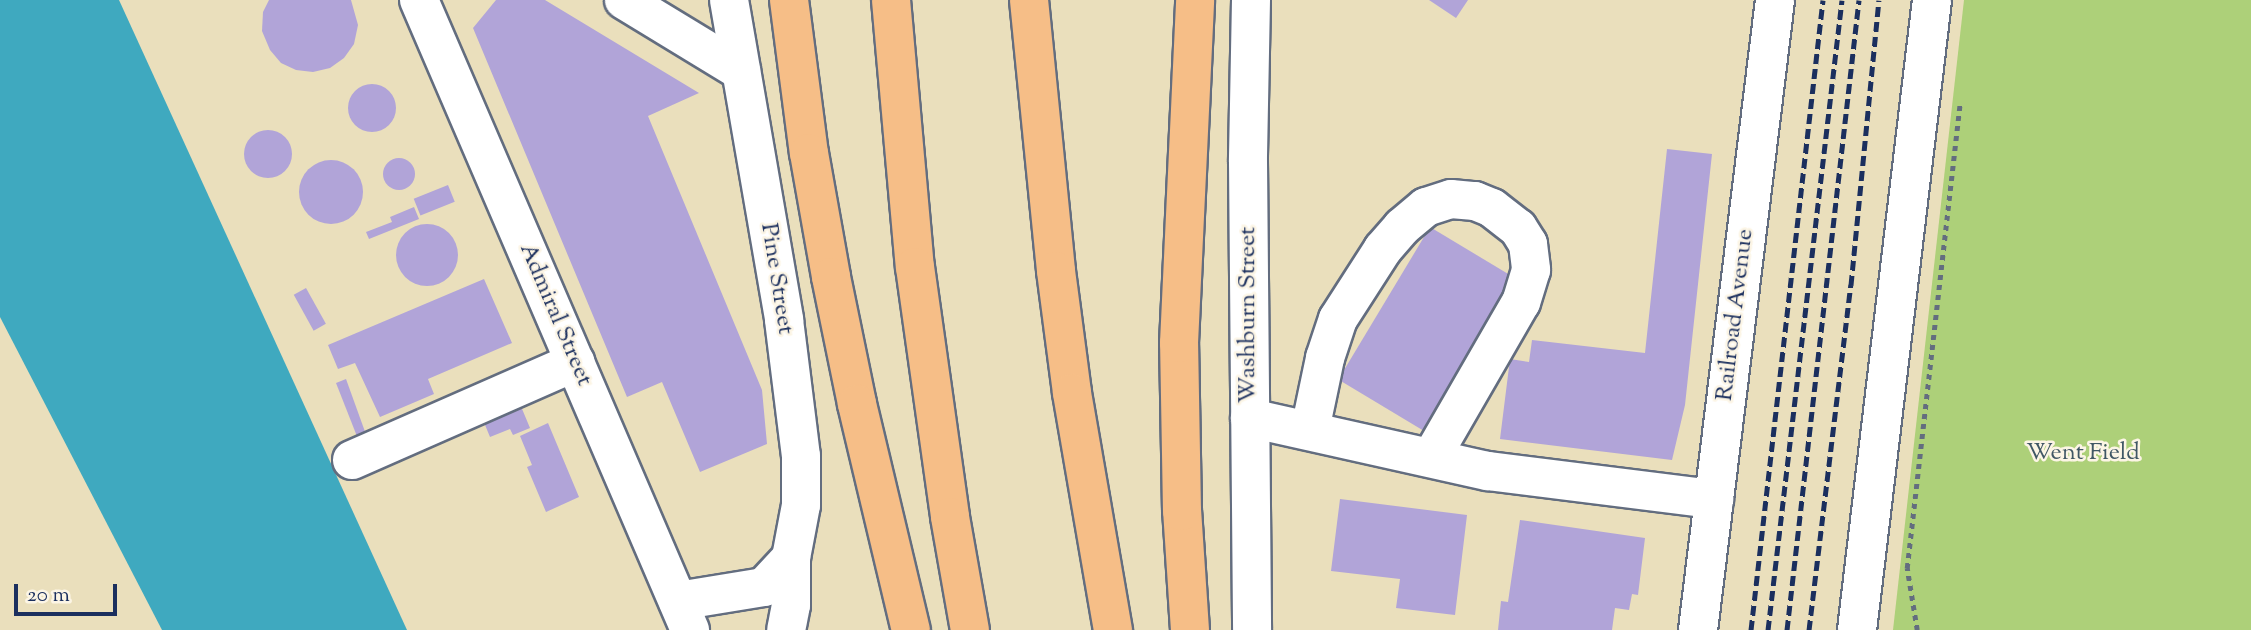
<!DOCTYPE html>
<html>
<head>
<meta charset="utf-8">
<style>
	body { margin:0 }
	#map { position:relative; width:2251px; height:630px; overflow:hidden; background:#eadfbc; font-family:"Sorts Mill Goudy",serif }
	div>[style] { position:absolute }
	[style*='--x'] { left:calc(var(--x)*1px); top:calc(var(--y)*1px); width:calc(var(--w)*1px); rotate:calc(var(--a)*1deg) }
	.green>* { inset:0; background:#add079 }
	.water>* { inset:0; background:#3fa9bf }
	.building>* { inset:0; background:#b1a4d8; transform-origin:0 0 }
	.round { border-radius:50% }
	.path>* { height:4.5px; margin-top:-2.25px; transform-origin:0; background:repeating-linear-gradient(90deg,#636d7f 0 5px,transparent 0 10px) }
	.roads { filter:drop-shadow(2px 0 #636d7f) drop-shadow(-2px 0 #636d7f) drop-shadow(0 2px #636d7f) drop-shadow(0 -2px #636d7f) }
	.minor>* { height:38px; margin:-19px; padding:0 19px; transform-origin:19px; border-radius:19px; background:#fff }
	.highway>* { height:38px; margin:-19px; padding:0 19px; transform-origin:19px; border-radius:19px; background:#f6be87 }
	.rail>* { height:5px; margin-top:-2.5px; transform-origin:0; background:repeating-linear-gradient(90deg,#1b2f5e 0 10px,transparent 0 15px) }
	span { translate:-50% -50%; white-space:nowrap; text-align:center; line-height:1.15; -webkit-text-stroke:5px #fcf5e5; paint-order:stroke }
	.street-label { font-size:24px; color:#1b2f5e }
	.park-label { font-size:24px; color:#405765 }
	.scale { position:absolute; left:14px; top:584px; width:103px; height:32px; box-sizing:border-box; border:4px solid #1b2f5e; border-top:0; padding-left:9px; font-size:21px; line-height:24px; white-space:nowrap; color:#1b2f5e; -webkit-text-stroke:5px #fcf5e5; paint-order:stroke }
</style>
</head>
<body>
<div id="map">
	<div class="green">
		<i style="clip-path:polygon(1964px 0,2251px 0,2251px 630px,1893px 630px)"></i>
	</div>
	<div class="water">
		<i style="clip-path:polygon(0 0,119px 0,407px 630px,162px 630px,0 317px)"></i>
	</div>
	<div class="building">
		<i style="clip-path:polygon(269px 0,351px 0,358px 25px,354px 44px,344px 58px,330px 68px,313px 72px,296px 70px,281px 63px,270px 50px,262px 31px,263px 12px)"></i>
		<i style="clip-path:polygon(496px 0,545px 0,699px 93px,648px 116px,762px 390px,767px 444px,700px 472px,662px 382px,627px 397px,473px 28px)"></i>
		<i style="clip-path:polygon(1429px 0,1468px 0,1456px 18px)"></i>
		<i class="round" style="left:348px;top:84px;width:48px;height:48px"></i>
		<i class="round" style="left:244px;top:130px;width:48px;height:48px"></i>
		<i style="clip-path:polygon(1667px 149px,1712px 154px,1685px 405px,1672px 460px,1500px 439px,1510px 359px,1529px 362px,1532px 340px,1645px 353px)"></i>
		<i class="round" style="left:383px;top:158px;width:32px;height:32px"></i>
		<i class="round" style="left:299px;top:160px;width:64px;height:64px"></i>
		<i style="left:448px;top:185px;width:18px;height:37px;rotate:68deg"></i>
		<i style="clip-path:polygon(414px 207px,419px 219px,369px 239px,366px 232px,392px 222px,390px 217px)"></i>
		<i class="round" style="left:396px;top:224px;width:62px;height:62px"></i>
		<i style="left:1430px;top:227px;width:100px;height:178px;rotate:31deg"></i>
		<i style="clip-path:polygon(484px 279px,512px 343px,428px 379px,434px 394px,380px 417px,355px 363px,338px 369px,328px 345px)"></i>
		<i style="left:306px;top:288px;width:41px;height:14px;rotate:61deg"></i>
		<i style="clip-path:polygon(346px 379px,368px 440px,360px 444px,336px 383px)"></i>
		<i style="clip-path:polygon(520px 404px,530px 428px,513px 435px,510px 429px,490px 437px,483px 420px)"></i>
		<i style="clip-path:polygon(548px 423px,579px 497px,546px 512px,527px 467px,532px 465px,520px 436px)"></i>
		<i style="clip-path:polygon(1340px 499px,1467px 515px,1455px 615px,1396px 608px,1400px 579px,1331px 571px)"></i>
		<i style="clip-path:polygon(1520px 520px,1645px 538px,1638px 595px,1632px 594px,1629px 610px,1615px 608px,1612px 630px,1498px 630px,1501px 601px,1508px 602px)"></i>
	</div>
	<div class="path">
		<i style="--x:1917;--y:630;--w:63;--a:-99.2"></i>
		<i style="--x:1907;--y:568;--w:468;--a:-83.5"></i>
	</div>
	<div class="roads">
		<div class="minor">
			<i style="--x:419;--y:0;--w:686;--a:66.72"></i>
			<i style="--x:624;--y:0;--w:137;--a:31.3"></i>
			<i style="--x:729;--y:0;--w:325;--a:80.2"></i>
			<i style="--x:784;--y:320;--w:137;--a:82.9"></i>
			<i style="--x:801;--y:456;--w:49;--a:90"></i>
			<i style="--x:801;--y:505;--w:54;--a:100.7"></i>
			<i style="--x:791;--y:558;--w:47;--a:90"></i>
			<i style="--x:791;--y:605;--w:25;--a:101"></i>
			<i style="--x:1251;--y:0;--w:162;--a:91.1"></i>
			<i style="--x:1248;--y:162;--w:468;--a:89.5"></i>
			<i style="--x:1250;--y:418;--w:244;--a:12.6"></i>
			<i style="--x:1488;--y:471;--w:228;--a:7.1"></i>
			<i style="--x:1310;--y:430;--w:74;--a:-78.2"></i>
			<i style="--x:1325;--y:358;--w:41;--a:-71.6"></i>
			<i style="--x:1338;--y:319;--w:83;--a:-57.3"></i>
			<i style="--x:1383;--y:249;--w:29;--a:-49"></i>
			<i style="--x:1402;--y:227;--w:31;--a:-40"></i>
			<i style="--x:1426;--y:207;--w:26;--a:-18"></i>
			<i style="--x:1451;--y:199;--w:24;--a:5"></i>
			<i style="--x:1475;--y:201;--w:18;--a:22"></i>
			<i style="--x:1492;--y:208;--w:33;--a:38"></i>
			<i style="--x:1518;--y:228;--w:19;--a:58"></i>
			<i style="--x:1528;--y:244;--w:26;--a:83"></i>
			<i style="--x:1531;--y:270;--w:34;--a:107"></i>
			<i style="--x:1521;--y:302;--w:180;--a:120"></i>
			<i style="--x:352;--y:460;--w:244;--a:-23.7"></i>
			<i style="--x:678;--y:601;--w:87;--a:-9.2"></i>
			<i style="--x:764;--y:587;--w:40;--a:-47"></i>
			<i style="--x:1698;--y:630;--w:635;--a:-83.03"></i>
			<i style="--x:1857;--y:630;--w:634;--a:-83.21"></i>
		</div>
		<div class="highway">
			<i style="--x:789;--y:0;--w:154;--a:82.6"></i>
			<i style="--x:809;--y:153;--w:126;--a:79.9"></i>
			<i style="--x:831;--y:277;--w:130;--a:78.4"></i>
			<i style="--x:857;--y:404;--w:232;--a:76.6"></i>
			<i style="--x:891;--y:0;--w:268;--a:84.9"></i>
			<i style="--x:915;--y:267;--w:252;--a:82"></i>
			<i style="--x:950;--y:517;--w:115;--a:80"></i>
			<i style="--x:1029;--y:0;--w:272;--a:84.3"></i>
			<i style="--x:1056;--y:271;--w:123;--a:82.5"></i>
			<i style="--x:1072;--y:393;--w:241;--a:80.2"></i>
			<i style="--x:1190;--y:630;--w:119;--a:-93.8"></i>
			<i style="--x:1182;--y:511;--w:168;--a:-91"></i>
			<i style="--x:1179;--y:343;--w:343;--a:-87.3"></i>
		</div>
	</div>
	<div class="rail">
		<i style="--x:1751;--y:630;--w:634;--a:-83.48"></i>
		<i style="--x:1768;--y:630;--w:634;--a:-83.3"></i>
		<i style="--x:1787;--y:630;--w:634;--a:-83.48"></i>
		<i style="--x:1809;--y:630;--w:348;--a:-83.1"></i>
		<i style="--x:1851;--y:285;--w:286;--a:-84.4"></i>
	</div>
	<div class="street-label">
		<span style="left:776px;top:279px;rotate:81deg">Pine Street</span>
		<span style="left:555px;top:315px;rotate:67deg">Admiral Street</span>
		<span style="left:1249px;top:315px;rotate:-90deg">Washburn Street</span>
		<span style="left:1736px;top:315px;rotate:-83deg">Railroad Avenue</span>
	</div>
	<div class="park-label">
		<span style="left:2083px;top:454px">Went Field</span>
	</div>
	<div class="scale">20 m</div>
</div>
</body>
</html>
